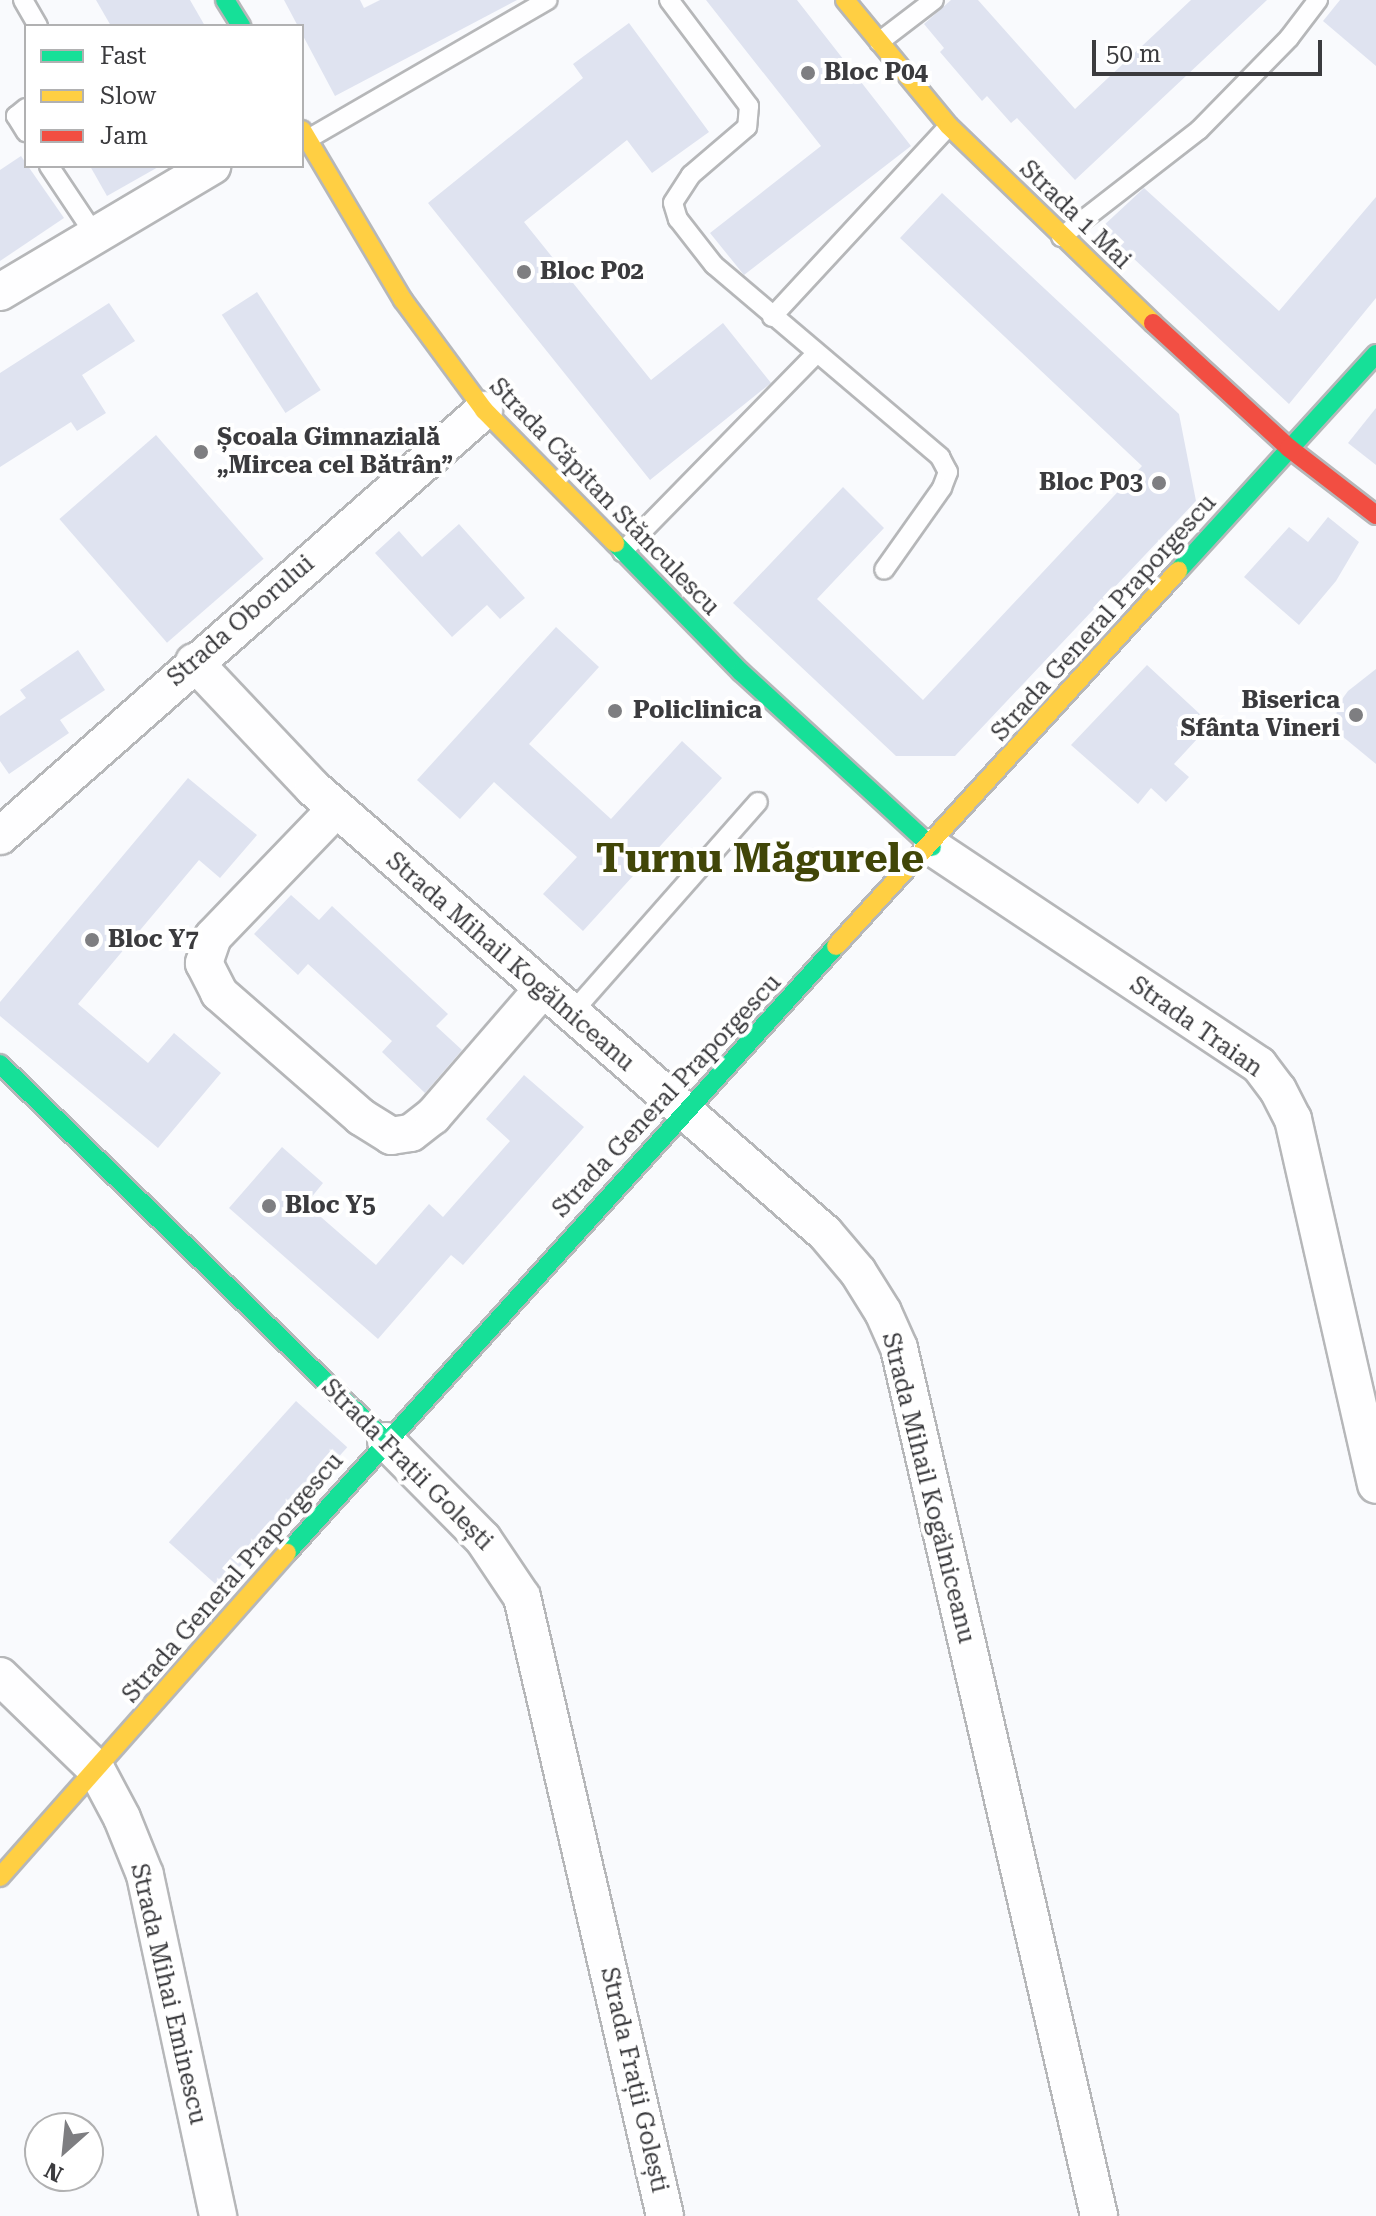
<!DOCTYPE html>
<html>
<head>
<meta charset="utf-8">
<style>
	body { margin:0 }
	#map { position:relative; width:1376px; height:2216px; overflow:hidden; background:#f9fafd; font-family:"Roboto Serif",serif }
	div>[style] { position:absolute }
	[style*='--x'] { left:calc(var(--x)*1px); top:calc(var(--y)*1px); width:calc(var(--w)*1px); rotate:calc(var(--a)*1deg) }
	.building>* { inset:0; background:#dfe3f0; transform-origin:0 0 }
	.roads { filter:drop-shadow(2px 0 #b6b7b9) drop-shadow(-2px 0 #b6b7b9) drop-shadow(0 2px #b6b7b9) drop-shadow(0 -2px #b6b7b9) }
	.lane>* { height:18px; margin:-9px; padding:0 9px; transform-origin:9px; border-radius:9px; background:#fefeff }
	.street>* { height:36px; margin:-18px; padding:0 18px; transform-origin:18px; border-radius:18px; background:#fefeff }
	.fast>* { height:18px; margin:-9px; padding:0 9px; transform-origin:9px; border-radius:9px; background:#16e098 }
	.slow>* { height:18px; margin:-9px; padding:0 9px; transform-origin:9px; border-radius:9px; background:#ffcf43 }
	.jam>* { height:18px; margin:-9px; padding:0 9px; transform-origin:9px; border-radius:9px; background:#f24e42 }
	.dots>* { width:22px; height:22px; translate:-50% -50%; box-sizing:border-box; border:4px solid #fff; border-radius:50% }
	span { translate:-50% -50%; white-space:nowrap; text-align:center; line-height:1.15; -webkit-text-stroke:8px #fff; paint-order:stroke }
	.poi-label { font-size:24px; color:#3b3b3e; font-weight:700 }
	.left { translate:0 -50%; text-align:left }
	.right { translate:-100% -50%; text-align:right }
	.street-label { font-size:24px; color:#3b3b3e }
	.town-label { font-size:40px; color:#414608; font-weight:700 }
	.legend { position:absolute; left:24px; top:24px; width:280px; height:144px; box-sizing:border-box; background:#fff; border:2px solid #b1b1b2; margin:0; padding:10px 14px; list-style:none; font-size:24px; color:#3b3b3e }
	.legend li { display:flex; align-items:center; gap:16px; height:40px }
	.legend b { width:40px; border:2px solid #b1b1b2 }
	.north { position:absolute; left:24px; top:2112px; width:80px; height:80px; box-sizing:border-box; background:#fff; border:2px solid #b1b1b2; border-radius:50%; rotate:207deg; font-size:22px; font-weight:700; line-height:32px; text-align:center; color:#3b3b3e }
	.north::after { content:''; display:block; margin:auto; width:28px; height:36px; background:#7e7e81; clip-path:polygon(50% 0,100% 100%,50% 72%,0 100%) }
	.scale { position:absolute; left:1092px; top:40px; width:230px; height:36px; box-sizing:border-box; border:4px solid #3b3b3e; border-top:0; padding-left:10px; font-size:24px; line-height:28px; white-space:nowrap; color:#3b3b3e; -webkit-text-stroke:6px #fff; paint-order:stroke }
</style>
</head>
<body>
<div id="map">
	<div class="building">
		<i style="clip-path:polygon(96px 0,190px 0,205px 26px,111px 26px)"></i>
		<i style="clip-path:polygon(284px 0,360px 0,364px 8px,380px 0,517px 0,335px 96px)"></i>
		<i style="clip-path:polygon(706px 0,797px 0,911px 146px,744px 275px,710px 233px,821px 146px)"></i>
		<i style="clip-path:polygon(951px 0,978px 0,1075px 109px,1191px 0,1267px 0,1075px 180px,1017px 118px,1011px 123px,987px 96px,982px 101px,940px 52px,944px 48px,924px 24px)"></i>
		<i style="clip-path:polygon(1340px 0,1376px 0,1376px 66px,1323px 21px)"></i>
		<i style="clip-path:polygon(629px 23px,709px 132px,652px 173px,627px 140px,524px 222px,651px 380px,723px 323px,771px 383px,650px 480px,428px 203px,583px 78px,573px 64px)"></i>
		<i style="clip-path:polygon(21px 156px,64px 218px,0 261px,0 170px)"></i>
		<i style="clip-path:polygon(90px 166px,160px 166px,107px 196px)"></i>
		<i style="clip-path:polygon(1144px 188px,1279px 311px,1376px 197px,1376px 298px,1289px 404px,1101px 228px)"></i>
		<i style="clip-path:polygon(942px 193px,1179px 414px,1196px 501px,955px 756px,896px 756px,733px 603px,843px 487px,884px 528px,817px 599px,923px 700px,1142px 466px,900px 238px)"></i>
		<i style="left:257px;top:292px;width:117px;height:42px;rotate:57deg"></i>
		<i style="clip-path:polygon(109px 303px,135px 341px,82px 375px,106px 413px,77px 431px,71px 422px,0 467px,0 373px)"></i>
		<i style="clip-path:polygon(1376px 408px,1376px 465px,1348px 443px)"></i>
		<i style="left:156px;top:435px;width:164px;height:128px;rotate:49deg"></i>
		<i style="clip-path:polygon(1328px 517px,1359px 542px,1336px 581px,1299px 625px,1244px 577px,1289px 527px,1308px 542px)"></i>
		<i style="clip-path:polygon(459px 524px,525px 598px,500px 619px,487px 605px,452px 637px,375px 553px,399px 531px,422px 557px)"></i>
		<i style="clip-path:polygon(556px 627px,599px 667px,529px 744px,611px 819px,682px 741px,722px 778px,583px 931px,543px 894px,577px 857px,494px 782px,460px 819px,417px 780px)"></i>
		<i style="clip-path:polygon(78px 650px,105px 690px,60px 720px,69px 733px,9px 774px,0 761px,0 716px,26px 698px,20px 690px)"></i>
		<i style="clip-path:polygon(1147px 665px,1202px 716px,1190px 730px,1198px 738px,1174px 764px,1189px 777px,1166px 802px,1151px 788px,1138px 804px,1071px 745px)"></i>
		<i style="clip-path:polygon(1376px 669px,1376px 764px,1342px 736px,1336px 724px,1337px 706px,1348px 691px)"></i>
		<i style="clip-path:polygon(188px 778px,257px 835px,220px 878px,199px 860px,78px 1004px,148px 1063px,174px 1033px,221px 1073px,158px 1148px,0 1016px,0 1002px)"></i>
		<i style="clip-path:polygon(291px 895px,319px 920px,332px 906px,448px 1014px,436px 1026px,462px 1050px,425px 1093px,382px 1052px,392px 1041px,308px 964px,298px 975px,254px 934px)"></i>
		<i style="clip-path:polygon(524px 1075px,584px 1127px,463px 1265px,451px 1255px,378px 1339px,229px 1208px,282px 1147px,323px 1183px,306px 1204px,376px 1265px,429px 1204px,443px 1217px,510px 1141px,486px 1119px)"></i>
		<i style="left:296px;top:1401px;width:69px;height:190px;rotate:42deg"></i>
	</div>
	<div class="roads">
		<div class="lane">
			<i style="--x:23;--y:0;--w:30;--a:60"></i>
			<i style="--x:669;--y:0;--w:133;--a:53"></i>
			<i style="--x:749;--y:106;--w:21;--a:95"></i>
			<i style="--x:747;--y:127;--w:74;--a:139.4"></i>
			<i style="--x:691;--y:175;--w:33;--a:123"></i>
			<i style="--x:673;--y:203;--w:17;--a:73"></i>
			<i style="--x:678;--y:219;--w:58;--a:52"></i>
			<i style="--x:714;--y:265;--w:297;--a:40.3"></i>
			<i style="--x:940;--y:457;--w:17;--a:62"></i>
			<i style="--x:948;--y:472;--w:17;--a:111"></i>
			<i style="--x:942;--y:488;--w:100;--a:125.3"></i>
			<i style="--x:879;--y:42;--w:69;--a:-37.4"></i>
			<i style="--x:26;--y:108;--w:13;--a:141"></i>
			<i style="--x:16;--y:116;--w:19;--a:58"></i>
			<i style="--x:308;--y:139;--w:277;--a:-30.1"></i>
			<i style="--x:49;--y:166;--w:83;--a:56.3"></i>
			<i style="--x:1061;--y:237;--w:175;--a:-37.8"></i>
			<i style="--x:1199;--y:130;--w:129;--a:-45.6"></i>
			<i style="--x:1289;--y:38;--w:48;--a:-52.7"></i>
			<i style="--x:772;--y:317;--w:260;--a:-47.2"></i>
			<i style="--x:622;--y:552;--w:277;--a:-45.6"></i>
			<i style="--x:570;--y:1015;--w:284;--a:-48.6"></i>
		</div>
		<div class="street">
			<i style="--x:0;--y:292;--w:247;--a:-30.7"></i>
			<i style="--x:194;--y:662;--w:173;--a:46.6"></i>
			<i style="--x:313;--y:788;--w:678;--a:41"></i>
			<i style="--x:825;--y:1233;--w:51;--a:49.8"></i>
			<i style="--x:858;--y:1272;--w:47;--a:58"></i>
			<i style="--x:883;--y:1312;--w:39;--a:66"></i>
			<i style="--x:899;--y:1348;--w:891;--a:77.02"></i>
			<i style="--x:336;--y:809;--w:178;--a:133.9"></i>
			<i style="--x:213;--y:937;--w:28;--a:109"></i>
			<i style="--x:204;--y:963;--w:34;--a:63"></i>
			<i style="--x:219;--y:993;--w:189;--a:41.1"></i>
			<i style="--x:361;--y:1117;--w:36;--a:32"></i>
			<i style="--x:391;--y:1136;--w:20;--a:-9"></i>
			<i style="--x:411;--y:1133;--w:28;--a:-38"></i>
			<i style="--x:433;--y:1116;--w:165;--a:-49.2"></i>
			<i style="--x:0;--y:836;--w:645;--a:-41.35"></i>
			<i style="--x:932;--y:847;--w:393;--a:33.7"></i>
			<i style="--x:1259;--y:1065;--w:31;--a:53"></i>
			<i style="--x:1278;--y:1090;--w:33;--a:63"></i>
			<i style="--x:1293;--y:1119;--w:375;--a:77.2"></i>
			<i style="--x:386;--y:1441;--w:138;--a:45.3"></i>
			<i style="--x:483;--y:1539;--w:70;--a:56.1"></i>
			<i style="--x:522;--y:1597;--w:635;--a:76.99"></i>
			<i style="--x:0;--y:1676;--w:134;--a:44.1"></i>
			<i style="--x:96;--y:1769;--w:55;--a:62"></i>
			<i style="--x:122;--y:1818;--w:61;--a:68"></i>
			<i style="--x:145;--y:1875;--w:349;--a:77.9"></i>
		</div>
		<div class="fast">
			<i style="--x:225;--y:0;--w:31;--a:58"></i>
			<i style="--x:615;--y:543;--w:180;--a:45.7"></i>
			<i style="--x:741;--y:672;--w:259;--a:42.5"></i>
			<i style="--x:1178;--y:571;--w:294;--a:-47.6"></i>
			<i style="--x:0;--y:1064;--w:540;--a:44.32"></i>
			<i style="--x:287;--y:1553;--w:818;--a:-47.87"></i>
		</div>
		<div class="slow">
			<i style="--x:845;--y:0;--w:163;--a:50.5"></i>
			<i style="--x:949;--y:126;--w:284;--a:44"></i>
			<i style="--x:302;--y:130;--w:198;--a:59.3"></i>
			<i style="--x:403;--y:300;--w:137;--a:53.6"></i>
			<i style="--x:484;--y:410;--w:187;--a:45.4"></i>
			<i style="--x:836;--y:946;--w:508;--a:-47.64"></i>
			<i style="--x:0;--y:1877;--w:433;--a:-48.5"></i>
		</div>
		<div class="jam">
			<i style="--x:1153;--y:323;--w:185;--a:42.6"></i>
			<i style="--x:1289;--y:448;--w:110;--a:37.6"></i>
		</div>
	</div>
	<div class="dots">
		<i style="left:808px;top:73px;background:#7e7e81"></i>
		<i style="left:524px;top:272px;background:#7e7e81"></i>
		<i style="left:201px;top:452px;background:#7e7e81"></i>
		<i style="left:1159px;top:483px;background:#7e7e81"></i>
		<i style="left:615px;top:711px;background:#7e7e81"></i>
		<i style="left:1356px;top:715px;background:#7e7e81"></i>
		<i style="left:92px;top:940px;background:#7e7e81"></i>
		<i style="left:269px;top:1206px;background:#7e7e81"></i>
	</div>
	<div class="poi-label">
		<span class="left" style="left:824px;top:73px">Bloc P04</span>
		<span class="left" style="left:540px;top:272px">Bloc P02</span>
		<span class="left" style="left:217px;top:452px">Școala Gimnazială<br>„Mircea cel Bătrân”</span>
		<span class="right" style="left:1143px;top:483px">Bloc P03</span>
		<span class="right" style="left:1340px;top:715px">Biserica<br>Sfânta Vineri</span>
		<span class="left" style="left:633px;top:711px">Policlinica</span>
		<span class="left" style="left:108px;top:940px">Bloc Y7</span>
		<span class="left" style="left:285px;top:1206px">Bloc Y5</span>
	</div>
	<div class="street-label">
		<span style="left:1075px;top:215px;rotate:44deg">Strada 1 Mai</span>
		<span style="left:604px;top:497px;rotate:46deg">Strada Căpitan Stănculescu</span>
		<span style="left:1104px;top:618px;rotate:-48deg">Strada General Praporgescu</span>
		<span style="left:241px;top:621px;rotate:-41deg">Strada Oborului</span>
		<span style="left:510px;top:962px;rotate:41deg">Strada Mihail Kogălniceanu</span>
		<span style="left:1196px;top:1027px;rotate:35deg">Strada Traian</span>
		<span style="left:667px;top:1096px;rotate:-47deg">Strada General Praporgescu</span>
		<span style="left:407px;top:1465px;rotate:45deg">Strada Frații Golești</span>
		<span style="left:928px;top:1488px;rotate:76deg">Strada Mihail Kogălniceanu</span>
		<span style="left:233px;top:1578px;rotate:-49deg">Strada General Praporgescu</span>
		<span style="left:168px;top:1994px;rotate:77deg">Strada Mihai Eminescu</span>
		<span style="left:634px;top:2080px;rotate:77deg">Strada Frații Golești</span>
	</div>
	<div class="town-label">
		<span style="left:760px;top:859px">Turnu Măgurele</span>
	</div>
	<ul class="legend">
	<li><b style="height:10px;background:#16e098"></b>Fast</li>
	<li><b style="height:10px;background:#ffcf43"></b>Slow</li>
	<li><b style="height:10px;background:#f24e42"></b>Jam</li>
	</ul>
	<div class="north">N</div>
	<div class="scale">50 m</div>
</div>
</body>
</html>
